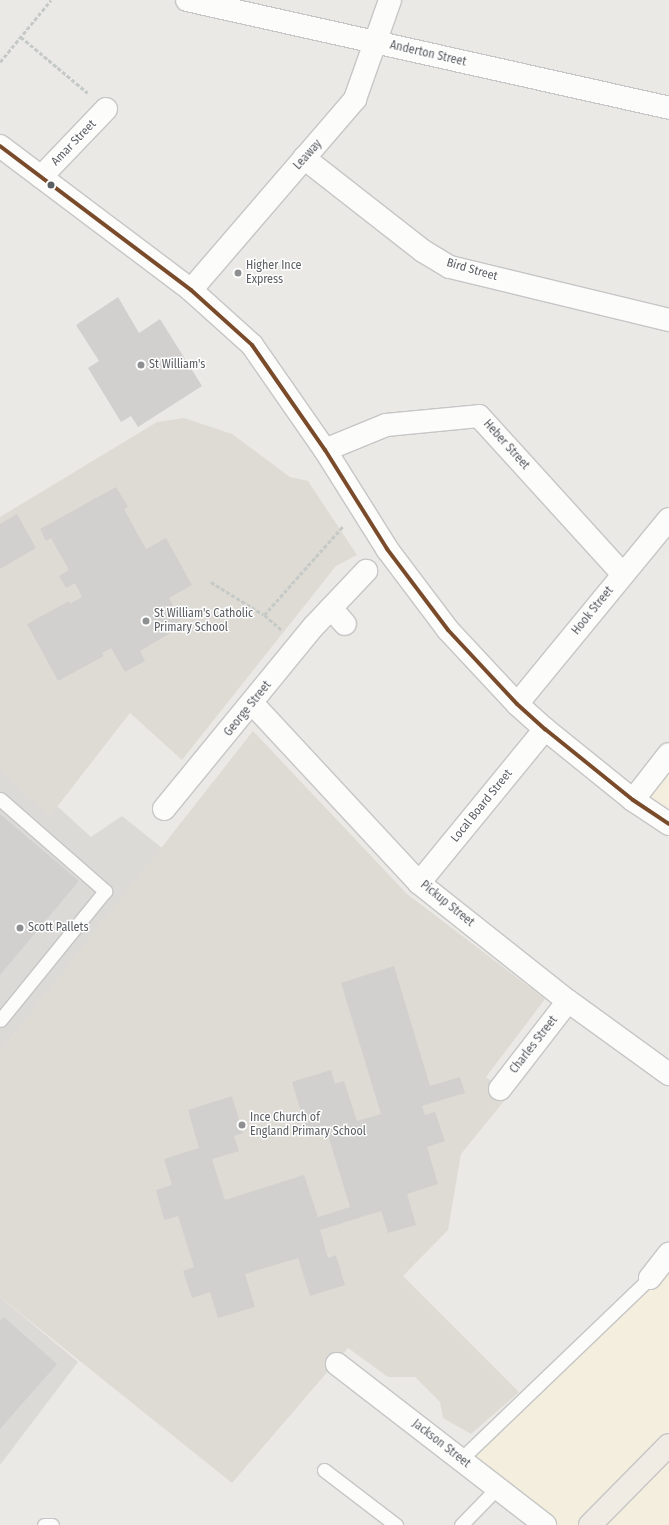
<!DOCTYPE html>
<html>
<head>
<meta charset="utf-8">
<style>
	body { margin:0 }
	#map { position:relative; width:669px; height:1525px; overflow:hidden; background:#ebe9e5; font-family:"Fira Sans Condensed",sans-serif }
	div>[style] { position:absolute }
	[style*='--x'] { left:calc(var(--x)*1px); top:calc(var(--y)*1px); width:calc(var(--w)*1px); rotate:calc(var(--a)*1deg) }
	.commercial>* { inset:0; background:#f4eede }
	.industrial>* { inset:0; background:#dcdad6 }
	.education>* { inset:0; background:#dedbd5 }
	.building>* { inset:0; background:#d1d0ce }
	.path>* { height:2.5px; margin-top:-1.25px; transform-origin:0; background:repeating-linear-gradient(90deg,#c5cac7 0 4px,transparent 0 6px) }
	.roads { filter:drop-shadow(1px 0 #c6c6c6) drop-shadow(-1px 0 #c6c6c6) drop-shadow(0 1px #c6c6c6) drop-shadow(0 -1px #c6c6c6) }
	.service>* { height:13px; margin:-6.5px; padding:0 6.5px; transform-origin:6.5px; border-radius:6.5px; background:#fcfcfb }
	.minor>* { height:22px; margin:-11px; padding:0 11px; transform-origin:11px; border-radius:11px; background:#fcfcfb }
	.tertiary>* { height:22px; margin:-11px; padding:0 11px; transform-origin:11px; border-radius:11px; background:#fcfcfb }
	.trunk>* { height:22px; margin:-11px; padding:0 11px; transform-origin:11px; border-radius:11px; background:#f0ece4 }
	.bus-1>* { height:4px; margin:-2px; padding:0 2px; transform-origin:2px; border-radius:2px; background:#7a4b2a }
	.dots>* { width:11px; height:11px; translate:-50% -50%; box-sizing:border-box; border:2px solid #fff; border-radius:50% }
	span { translate:-50% -50%; white-space:nowrap; text-align:center; line-height:1.15; -webkit-text-stroke:3px #fff; paint-order:stroke }
	.street-label { font-size:12px; color:#5b5e62 }
	.poi-label { font-size:12px; color:#5b5e62 }
	.left { translate:0 -50%; text-align:left }
</style>
</head>
<body>
<div id="map">
	<div class="commercial">
		<i style="clip-path:polygon(669px 771px,669px 812px,647px 800px)"></i>
		<i style="clip-path:polygon(669px 1268px,669px 1525px,558px 1525px,470px 1456px)"></i>
	</div>
	<div class="industrial">
		<i style="clip-path:polygon(0 754px,91px 837px,122px 816px,162px 848px,0 1053px)"></i>
		<i style="clip-path:polygon(0 1297px,78px 1362px,0 1465px)"></i>
	</div>
	<div class="education">
		<i style="clip-path:polygon(184px 418px,232px 434px,290px 477px,308px 481px,357px 555px,336px 566px,182px 760px,130px 713px,50px 816px,0 768px,0 517px,157px 422px)"></i>
		<i style="clip-path:polygon(253px 731px,407px 894px,545px 999px,486px 1077px,509px 1095px,461px 1154px,448px 1230px,403px 1276px,519px 1392px,471px 1434px,443px 1418px,440px 1402px,415px 1377px,388px 1377px,348px 1348px,232px 1483px,0 1297px,0 1053px)"></i>
	</div>
	<div class="building">
		<i style="clip-path:polygon(118px 297px,139px 333px,160px 319px,202px 386px,138px 427px,131px 416px,121px 422px,88px 368px,99px 361px,76px 325px)"></i>
		<i style="clip-path:polygon(116px 487px,128px 507px,124px 509px,146px 549px,166px 538px,192px 585px,169px 598px,181px 620px,169px 627px,172px 632px,140px 651px,145px 661px,125px 672px,111px 648px,102px 653px,104px 656px,58px 681px,27px 624px,69px 601px,70px 604px,82px 597px,75px 583px,66px 588px,59px 576px,69px 570px,51px 538px,46px 541px,40px 529px)"></i>
		<i style="clip-path:polygon(17px 514px,36px 548px,0 569px,0 524px)"></i>
		<i style="clip-path:polygon(0 814px,79px 881px,0 975px)"></i>
		<i style="clip-path:polygon(394px 966px,430px 1086px,460px 1077px,465px 1093px,422px 1106px,425px 1115px,435px 1112px,445px 1141px,427px 1147px,438px 1184px,407px 1194px,416px 1225px,388px 1233px,381px 1211px,320px 1230px,328px 1258px,336px 1255px,345px 1285px,310px 1296px,298px 1258px,245px 1274px,255px 1307px,218px 1318px,210px 1292px,192px 1298px,183px 1271px,194px 1267px,178px 1216px,164px 1220px,156px 1190px,172px 1185px,164px 1159px,199px 1148px,188px 1110px,232px 1096px,243px 1133px,234px 1136px,239px 1151px,212px 1159px,225px 1200px,304px 1175px,318px 1217px,350px 1207px,327px 1132px,309px 1138px,292px 1082px,331px 1070px,335px 1084px,344px 1081px,357px 1121px,381px 1114px,341px 983px)"></i>
		<i style="clip-path:polygon(4px 1317px,57px 1364px,0 1429px,0 1321px)"></i>
	</div>
	<div class="path">
		<i style="--x:21;--y:37;--w:87;--a:39.9"></i>
		<i style="--x:0;--y:62;--w:80;--a:-50.6"></i>
		<i style="--x:211;--y:582;--w:62;--a:31.9"></i>
		<i style="--x:281;--y:630;--w:23;--a:-139"></i>
		<i style="--x:264;--y:615;--w:120;--a:-48.4"></i>
	</div>
	<div class="roads">
		<div class="service">
			<i style="--x:0;--y:799;--w:140;--a:41.2"></i>
			<i style="--x:105;--y:891;--w:166;--a:129.1"></i>
			<i style="--x:461;--y:1459;--w:262;--a:-43.8"></i>
			<i style="--x:324;--y:1470;--w:91;--a:37.4"></i>
			<i style="--x:44;--y:1525;--w:8;--a:0"></i>
			<i style="--x:461;--y:1525;--w:52;--a:-45.8"></i>
		</div>
		<div class="minor">
			<i style="--x:187;--y:0;--w:494;--a:12.6"></i>
			<i style="--x:304;--y:158;--w:151;--a:38"></i>
			<i style="--x:423;--y:251;--w:31;--a:31"></i>
			<i style="--x:450;--y:267;--w:225;--a:13.6"></i>
			<i style="--x:41;--y:177;--w:94;--a:-46.3"></i>
			<i style="--x:191;--y:290;--w:252;--a:-49.3"></i>
			<i style="--x:355;--y:99;--w:105;--a:-70.5"></i>
			<i style="--x:325;--y:450;--w:66;--a:-22.3"></i>
			<i style="--x:386;--y:425;--w:93;--a:-5.5"></i>
			<i style="--x:479;--y:416;--w:214;--a:47.7"></i>
			<i style="--x:331;--y:608;--w:21;--a:49"></i>
			<i style="--x:252;--y:703;--w:246;--a:47.1"></i>
			<i style="--x:419;--y:883;--w:190;--a:38.4"></i>
			<i style="--x:568;--y:1001;--w:125;--a:35.9"></i>
			<i style="--x:517;--y:704;--w:239;--a:-50.6"></i>
			<i style="--x:633;--y:800;--w:58;--a:-52"></i>
			<i style="--x:164;--y:809;--w:237;--a:-50.7"></i>
			<i style="--x:314;--y:626;--w:76;--a:-46.6"></i>
			<i style="--x:419;--y:883;--w:199;--a:-50.7"></i>
			<i style="--x:500;--y:1089;--w:111;--a:-52.3"></i>
			<i style="--x:650;--y:1278;--w:31;--a:-52"></i>
			<i style="--x:337;--y:1364;--w:263;--a:37.7"></i>
		</div>
		<div class="tertiary">
			<i style="--x:0;--y:146;--w:239;--a:37"></i>
			<i style="--x:191;--y:290;--w:82;--a:42"></i>
			<i style="--x:252;--y:345;--w:128;--a:55.2"></i>
			<i style="--x:325;--y:450;--w:117;--a:57.9"></i>
			<i style="--x:387;--y:549;--w:101;--a:53"></i>
			<i style="--x:448;--y:630;--w:101;--a:47"></i>
			<i style="--x:517;--y:704;--w:38;--a:42"></i>
			<i style="--x:545;--y:729;--w:113;--a:38.9"></i>
			<i style="--x:633;--y:800;--w:43;--a:33.7"></i>
		</div>
		<div class="trunk">
			<i style="--x:590;--y:1525;--w:112;--a:-45.4"></i>
		</div>
	</div>
	<div class="bus-1">
		<i style="--x:0;--y:146;--w:239;--a:37"></i>
		<i style="--x:191;--y:290;--w:82;--a:42"></i>
		<i style="--x:252;--y:345;--w:128;--a:55.2"></i>
		<i style="--x:325;--y:450;--w:117;--a:57.9"></i>
		<i style="--x:387;--y:549;--w:101;--a:53"></i>
		<i style="--x:448;--y:630;--w:101;--a:47"></i>
		<i style="--x:517;--y:704;--w:38;--a:42"></i>
		<i style="--x:545;--y:729;--w:113;--a:38.9"></i>
		<i style="--x:633;--y:800;--w:43;--a:33.7"></i>
	</div>
	<div class="dots">
		<i style="left:51px;top:185px;background:#5b5e62"></i>
		<i style="left:238px;top:273px;background:#8d8f90"></i>
		<i style="left:141px;top:365px;background:#8d8f90"></i>
		<i style="left:146px;top:621px;background:#8d8f90"></i>
		<i style="left:20px;top:928px;background:#8d8f90"></i>
		<i style="left:242px;top:1125px;background:#8d8f90"></i>
	</div>
	<div class="street-label">
		<span style="left:428px;top:54px;rotate:13deg">Anderton Street</span>
		<span style="left:74px;top:143px;rotate:-46deg">Amar Street</span>
		<span style="left:308px;top:155px;rotate:-48deg">Leaway</span>
		<span style="left:472px;top:270px;rotate:16deg">Bird Street</span>
		<span style="left:506px;top:445px;rotate:48deg">Heber Street</span>
		<span style="left:593px;top:611px;rotate:-51deg">Hook Street</span>
		<span style="left:248px;top:709px;rotate:-51deg">George Street</span>
		<span style="left:482px;top:806px;rotate:-51deg">Local Board Street</span>
		<span style="left:447px;top:904px;rotate:39deg">Pickup Street</span>
		<span style="left:534px;top:1045px;rotate:-52deg">Charles Street</span>
		<span style="left:441px;top:1444px;rotate:38deg">Jackson Street</span>
	</div>
	<div class="poi-label">
		<span class="left" style="left:246px;top:273px">Higher Ince<br>Express</span>
		<span class="left" style="left:149px;top:365px">St William's</span>
		<span class="left" style="left:154px;top:621px">St William's Catholic<br>Primary School</span>
		<span class="left" style="left:28px;top:928px">Scott Pallets</span>
		<span class="left" style="left:250px;top:1125px">Ince Church of<br>England Primary School</span>
	</div>
</div>
</body>
</html>
